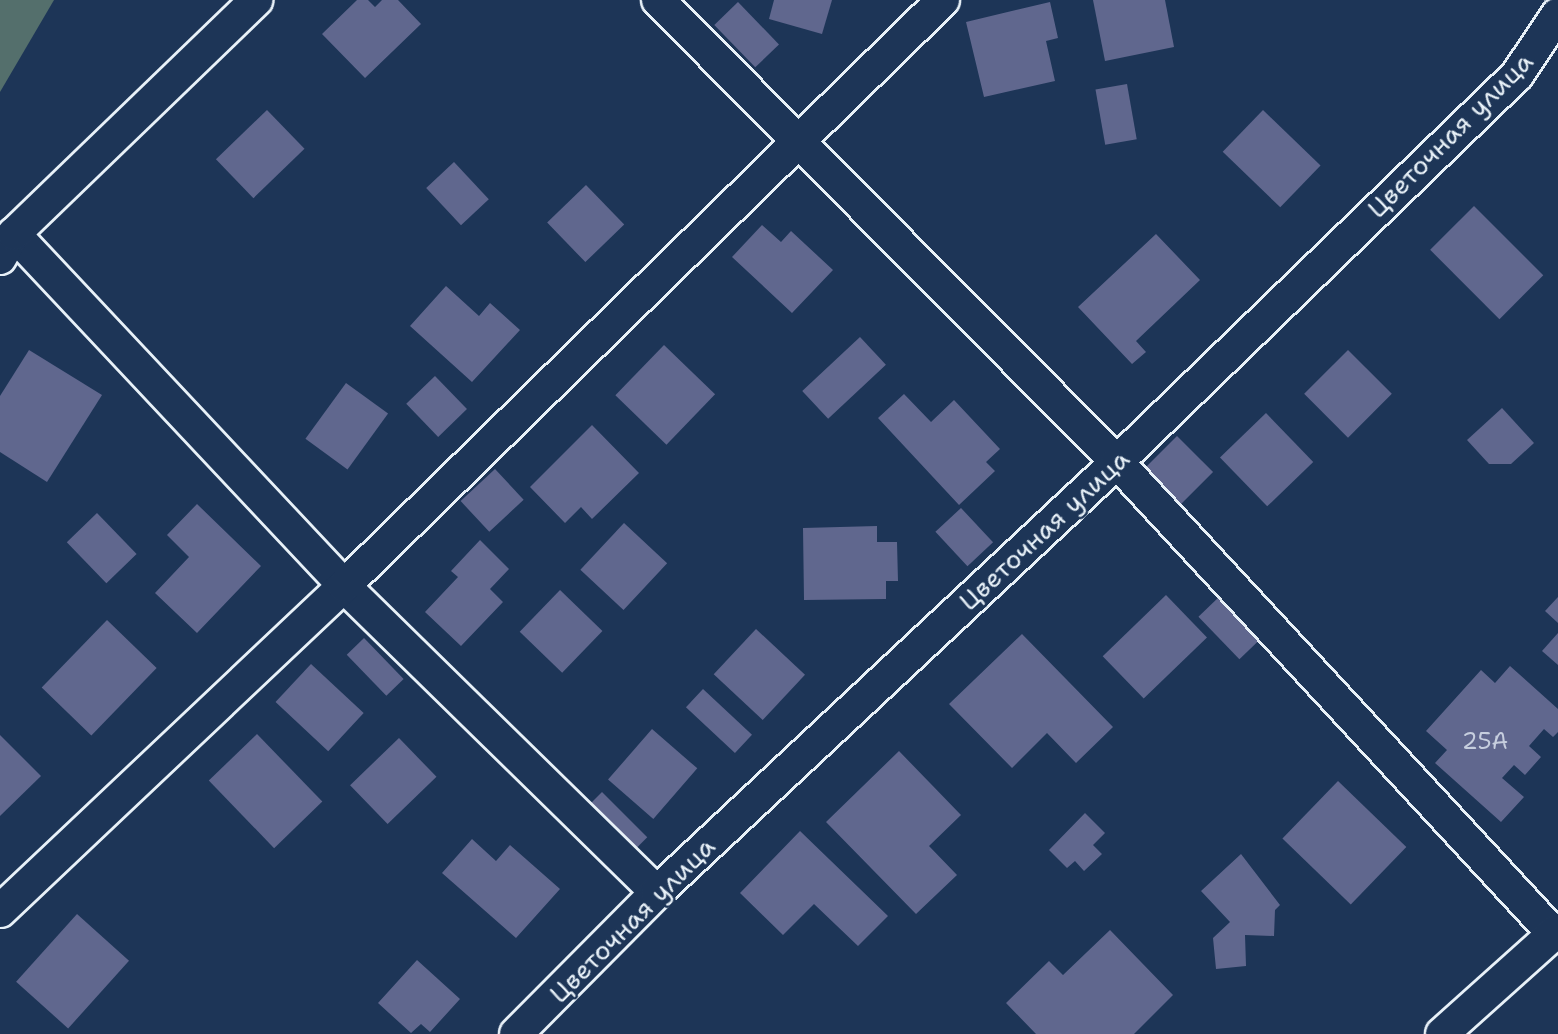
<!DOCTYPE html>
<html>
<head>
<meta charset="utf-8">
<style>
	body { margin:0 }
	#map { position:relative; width:1558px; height:1034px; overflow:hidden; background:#1d3557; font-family:"Shantell Sans",sans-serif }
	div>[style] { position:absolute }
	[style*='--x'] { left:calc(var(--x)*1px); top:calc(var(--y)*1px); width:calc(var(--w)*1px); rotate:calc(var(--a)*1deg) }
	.green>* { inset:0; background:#546f6c }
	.building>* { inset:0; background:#60678e; transform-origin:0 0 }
	.roads { filter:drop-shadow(2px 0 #e8f1f8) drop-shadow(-2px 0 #e8f1f8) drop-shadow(0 2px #e8f1f8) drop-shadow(0 -2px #e8f1f8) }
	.minor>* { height:32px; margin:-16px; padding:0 16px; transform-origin:16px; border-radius:16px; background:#1d3557 }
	span { translate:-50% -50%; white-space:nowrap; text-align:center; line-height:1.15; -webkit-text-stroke:5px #1d3557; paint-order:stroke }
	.number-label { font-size:23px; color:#c6cede }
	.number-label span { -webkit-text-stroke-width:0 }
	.street-label { font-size:26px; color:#e8f1f8 }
</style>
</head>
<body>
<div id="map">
	<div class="green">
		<i style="clip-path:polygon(0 0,54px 0,0 92px)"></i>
	</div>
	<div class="building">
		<i style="clip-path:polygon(357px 0,368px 0,375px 7px,382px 0,398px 0,421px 24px,365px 78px,322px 34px)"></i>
		<i style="clip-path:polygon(774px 0,832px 0,822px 34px,769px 19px)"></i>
		<i style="clip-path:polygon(1093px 0,1165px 0,1174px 47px,1105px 61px)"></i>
		<i style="left:738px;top:2px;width:59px;height:33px;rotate:46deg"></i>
		<i style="clip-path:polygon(1050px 2px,1058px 38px,1046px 41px,1055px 81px,984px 97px,966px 22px)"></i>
		<i style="left:1127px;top:84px;width:56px;height:32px;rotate:80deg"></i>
		<i style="left:267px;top:110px;width:54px;height:71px;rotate:46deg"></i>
		<i style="left:1263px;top:110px;width:80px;height:58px;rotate:44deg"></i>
		<i style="left:454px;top:162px;width:51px;height:38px;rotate:47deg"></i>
		<i style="left:586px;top:185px;width:55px;height:54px;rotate:46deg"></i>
		<i style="left:1474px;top:206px;width:98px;height:62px;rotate:45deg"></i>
		<i style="clip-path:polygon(762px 225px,781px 242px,791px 231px,833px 270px,792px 313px,732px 257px)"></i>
		<i style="clip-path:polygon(1156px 234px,1200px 280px,1136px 341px,1146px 352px,1132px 364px,1078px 307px)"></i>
		<i style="clip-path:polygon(446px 286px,479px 316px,490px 303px,520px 330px,472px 382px,410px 326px)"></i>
		<i style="left:860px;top:337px;width:38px;height:79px;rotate:47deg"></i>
		<i style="left:664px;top:345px;width:71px;height:70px;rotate:44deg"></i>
		<i style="clip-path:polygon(29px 350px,102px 395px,47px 482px,0 452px,0 396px)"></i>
		<i style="left:1348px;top:350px;width:62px;height:62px;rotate:45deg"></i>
		<i style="left:435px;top:376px;width:46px;height:40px;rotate:46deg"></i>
		<i style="left:346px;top:383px;width:52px;height:69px;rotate:36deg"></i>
		<i style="clip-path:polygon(904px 394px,931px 422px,954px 400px,1000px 449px,986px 462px,995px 471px,959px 505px,878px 418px)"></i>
		<i style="clip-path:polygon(1502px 408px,1534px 443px,1511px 464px,1489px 464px,1467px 440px)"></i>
		<i style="left:1266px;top:413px;width:68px;height:64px;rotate:46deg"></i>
		<i style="clip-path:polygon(592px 425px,639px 473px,592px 519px,581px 507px,565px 523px,530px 487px)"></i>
		<i style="left:1177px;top:436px;width:51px;height:52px;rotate:45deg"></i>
		<i style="left:495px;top:469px;width:42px;height:47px;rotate:47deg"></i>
		<i style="clip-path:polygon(197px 504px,261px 566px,197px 633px,155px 593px,189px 557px,167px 535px)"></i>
		<i style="left:961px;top:508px;width:47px;height:35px;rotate:47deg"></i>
		<i style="left:97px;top:513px;width:57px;height:42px;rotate:46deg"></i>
		<i style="left:624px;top:523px;width:59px;height:64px;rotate:43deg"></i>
		<i style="clip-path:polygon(877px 526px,877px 542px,897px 542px,898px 581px,886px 581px,886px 599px,804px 600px,803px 528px)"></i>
		<i style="clip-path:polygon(480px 540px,509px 569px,490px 589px,503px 602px,461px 646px,425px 612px,458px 577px,451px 571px)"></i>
		<i style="left:560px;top:590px;width:59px;height:58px;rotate:44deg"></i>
		<i style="left:1166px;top:595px;width:59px;height:88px;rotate:46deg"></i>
		<i style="left:1220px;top:596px;width:59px;height:30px;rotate:46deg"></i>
		<i style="clip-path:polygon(1558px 597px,1558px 623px,1545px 611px)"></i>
		<i style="left:107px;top:620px;width:69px;height:94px;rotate:44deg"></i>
		<i style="left:756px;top:629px;width:67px;height:62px;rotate:43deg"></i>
		<i style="clip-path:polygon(1558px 633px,1558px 665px,1542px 651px)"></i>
		<i style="clip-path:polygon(1022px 634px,1113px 727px,1076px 763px,1047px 733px,1012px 768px,949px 704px)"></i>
		<i style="left:364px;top:638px;width:57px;height:24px;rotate:46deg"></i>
		<i style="left:311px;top:664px;width:72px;height:52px;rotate:43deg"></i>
		<i style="clip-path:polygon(1510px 666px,1558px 709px,1558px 732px,1553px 737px,1544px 729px,1529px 746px,1541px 757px,1525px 775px,1514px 765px,1502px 778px,1524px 797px,1501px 822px,1435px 763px,1447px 750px,1426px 731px,1481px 670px,1495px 683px)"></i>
		<i style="left:703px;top:689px;width:67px;height:25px;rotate:43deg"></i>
		<i style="left:652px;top:729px;width:60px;height:67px;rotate:41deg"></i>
		<i style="left:257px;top:734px;width:94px;height:67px;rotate:46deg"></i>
		<i style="clip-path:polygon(0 735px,41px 776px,0 816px)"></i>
		<i style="left:399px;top:738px;width:54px;height:68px;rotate:46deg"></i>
		<i style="clip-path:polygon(899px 751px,961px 815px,929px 846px,957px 875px,916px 914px,826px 822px)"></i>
		<i style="left:1338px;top:781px;width:95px;height:80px;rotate:44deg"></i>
		<i style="left:602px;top:792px;width:64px;height:25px;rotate:45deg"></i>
		<i style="clip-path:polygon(1085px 813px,1105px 833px,1093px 845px,1102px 854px,1084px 871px,1075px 861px,1067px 868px,1049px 850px)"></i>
		<i style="clip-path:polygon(800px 831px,888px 916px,858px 946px,814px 904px,783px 935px,740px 893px)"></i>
		<i style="clip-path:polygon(472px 839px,496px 861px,510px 845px,560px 889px,516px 938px,442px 873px)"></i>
		<i style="clip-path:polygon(1241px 854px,1280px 905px,1275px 910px,1274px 936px,1245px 935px,1246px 966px,1216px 969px,1213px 938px,1230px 922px,1201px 891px)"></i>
		<i style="left:77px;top:914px;width:70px;height:91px;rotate:42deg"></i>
		<i style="clip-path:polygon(1110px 930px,1173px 995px,1134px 1034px,1036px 1034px,1006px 1003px,1049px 961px,1063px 975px)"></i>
		<i style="clip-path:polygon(417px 960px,460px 999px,430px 1032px,421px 1024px,411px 1033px,378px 1003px)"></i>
	</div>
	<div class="roads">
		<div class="minor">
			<i style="--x:658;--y:0;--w:651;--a:45.19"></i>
			<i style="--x:1117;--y:462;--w:643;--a:47.21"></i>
			<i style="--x:14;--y:234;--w:482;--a:46.8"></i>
			<i style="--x:344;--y:586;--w:438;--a:44.4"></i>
			<i style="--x:0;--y:258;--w:28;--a:-60"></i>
			<i style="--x:14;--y:234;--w:337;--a:-44"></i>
			<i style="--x:0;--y:911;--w:473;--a:-43.4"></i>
			<i style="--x:344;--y:586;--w:838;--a:-44.37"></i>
			<i style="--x:516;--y:1034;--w:200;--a:-45.2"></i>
			<i style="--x:657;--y:892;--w:630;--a:-43.07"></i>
			<i style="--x:1117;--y:462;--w:557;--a:-44.05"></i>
			<i style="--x:1517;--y:75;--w:73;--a:-56.1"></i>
			<i style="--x:1442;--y:1034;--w:156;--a:-41.9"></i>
		</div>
	</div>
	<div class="number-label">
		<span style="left:1485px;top:741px">25А</span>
	</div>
	<div class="street-label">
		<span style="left:1450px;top:135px;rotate:-45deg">Цветочная улица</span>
		<span style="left:1044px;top:530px;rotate:-43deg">Цветочная улица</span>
		<span style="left:632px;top:920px;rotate:-45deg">Цветочная улица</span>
	</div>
</div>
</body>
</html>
